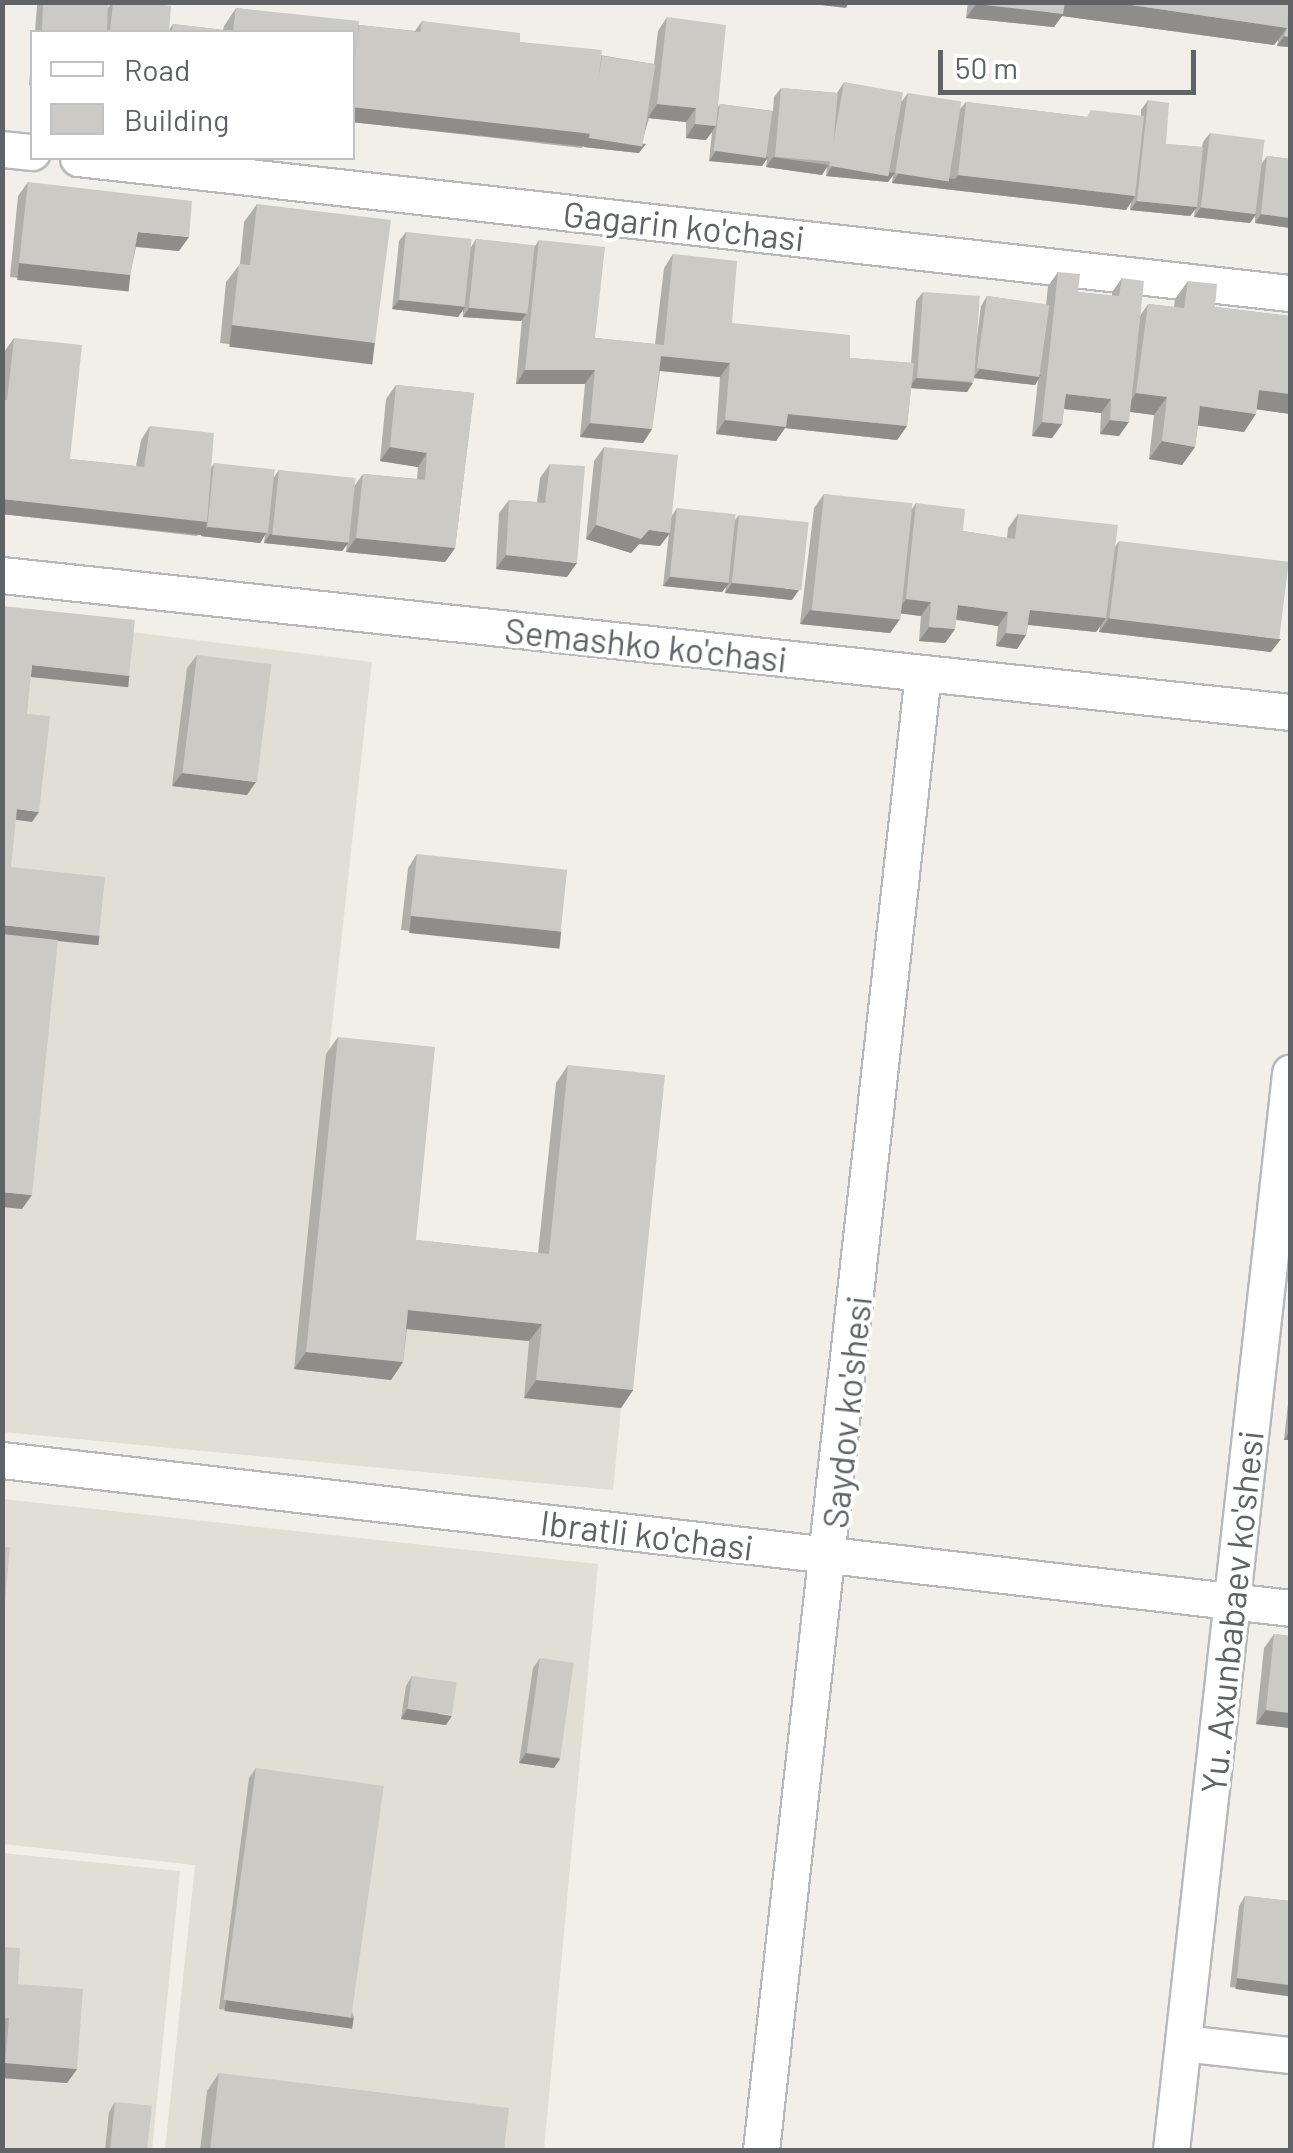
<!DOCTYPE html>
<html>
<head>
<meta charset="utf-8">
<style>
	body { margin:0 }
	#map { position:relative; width:1293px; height:2153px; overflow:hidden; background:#f1efe8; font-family:Barlow,sans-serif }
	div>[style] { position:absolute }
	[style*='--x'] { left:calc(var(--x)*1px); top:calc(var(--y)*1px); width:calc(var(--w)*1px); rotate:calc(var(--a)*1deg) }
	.education>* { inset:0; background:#e1ded6 }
	.roads { filter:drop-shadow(2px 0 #b5b8bc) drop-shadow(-2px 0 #b5b8bc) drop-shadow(0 2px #b5b8bc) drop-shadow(0 -2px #b5b8bc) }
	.minor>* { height:35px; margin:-17.5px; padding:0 17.5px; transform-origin:17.5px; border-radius:17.5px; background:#fff }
	.wall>* { inset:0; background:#afaea9 }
	.shaded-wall>* { inset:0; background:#8f8d8a; transform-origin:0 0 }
	.building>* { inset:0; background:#cccac5; transform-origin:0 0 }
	span { translate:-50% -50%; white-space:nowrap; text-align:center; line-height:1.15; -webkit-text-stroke:8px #fff; paint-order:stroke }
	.street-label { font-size:35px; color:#5f6368 }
	.frame { position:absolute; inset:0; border:5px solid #5f6368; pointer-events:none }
	.legend { position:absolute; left:30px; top:30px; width:325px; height:130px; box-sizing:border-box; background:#fff; border:2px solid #bfc1c3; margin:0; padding:12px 18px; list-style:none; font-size:30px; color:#5f6368 }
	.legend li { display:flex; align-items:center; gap:20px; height:50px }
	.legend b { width:50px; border:2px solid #bfc1c3 }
	.scale { position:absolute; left:938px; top:50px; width:258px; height:45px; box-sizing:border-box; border:5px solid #5f6368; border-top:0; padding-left:12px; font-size:30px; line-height:35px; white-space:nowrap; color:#5f6368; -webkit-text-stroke:8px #fff; paint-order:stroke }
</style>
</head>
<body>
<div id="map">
	<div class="education">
		<i style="clip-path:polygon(2px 616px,372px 662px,294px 1369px,396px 1328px,529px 1341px,524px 1398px,621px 1408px,613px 1490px,3px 1432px)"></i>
		<i style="clip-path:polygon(3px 1499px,598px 1564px,544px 2150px,165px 2150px,195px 1865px,3px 1844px)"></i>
		<i style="clip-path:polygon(2px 1853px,180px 1871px,152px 2150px,3px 2150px)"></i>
	</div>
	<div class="roads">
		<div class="minor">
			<i style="--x:2;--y:149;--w:30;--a:6"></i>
			<i style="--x:78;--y:158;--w:1219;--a:6.36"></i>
			<i style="--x:2;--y:575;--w:1295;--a:6.07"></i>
			<i style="--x:2;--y:1460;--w:1296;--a:6.55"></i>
			<i style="--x:1183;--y:2043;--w:108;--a:6.4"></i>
			<i style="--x:761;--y:2150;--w:1486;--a:-83.74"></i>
			<i style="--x:1171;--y:2150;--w:1084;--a:-83.69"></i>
		</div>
	</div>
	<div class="wall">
		<i style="clip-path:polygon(40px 2px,97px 2px,107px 9px,112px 2px,141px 2px,169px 30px,173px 24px,223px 30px,224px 26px,236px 8px,359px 25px,415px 31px,422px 21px,520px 42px,654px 64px,658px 31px,667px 17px,718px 107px,720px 104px,773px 111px,774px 97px,781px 88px,837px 93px,844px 82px,902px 101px,908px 93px,960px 109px,966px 102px,1087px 117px,1141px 116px,1141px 110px,1148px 100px,1166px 144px,1202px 147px,1203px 142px,1210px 133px,1262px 163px,1267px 156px,1290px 159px,1290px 228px,1255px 223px,1255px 215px,1250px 223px,1194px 217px,1195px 209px,1190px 216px,1130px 210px,1131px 202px,1126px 210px,892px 183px,893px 175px,888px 182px,826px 176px,827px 167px,822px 175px,766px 167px,767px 159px,762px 166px,709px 161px,712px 132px,706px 140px,686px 138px,686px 122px,649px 118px,639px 153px,584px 147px,584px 144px,582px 148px,352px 122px,352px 32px,35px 32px,37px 6px)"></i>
		<i style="clip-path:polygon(968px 2px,1290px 2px,1290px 47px,1277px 46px,1278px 40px,1274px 45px,1062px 16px,1054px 27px,966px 18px)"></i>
		<i style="clip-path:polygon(32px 52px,32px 86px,29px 85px)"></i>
		<i style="clip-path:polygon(28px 182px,179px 251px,136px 247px,130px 275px,121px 289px,10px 277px,18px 196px)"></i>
		<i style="clip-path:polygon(257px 204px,375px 343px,363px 361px,220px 343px,226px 282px,240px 264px,244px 222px)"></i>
		<i style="clip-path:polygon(406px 232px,471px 247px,476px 239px,535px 246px,539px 240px,595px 338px,655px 344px,664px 268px,673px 254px,732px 323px,850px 358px,911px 363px,916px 301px,923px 292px,976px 345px,981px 306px,987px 296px,1046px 305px,1048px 286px,1058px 272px,1078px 292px,1112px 296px,1112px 292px,1122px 278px,1140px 316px,1148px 304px,1174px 307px,1175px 299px,1188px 281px,1215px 307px,1290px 316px,1290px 414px,1257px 409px,1244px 432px,1198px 425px,1195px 447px,1182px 465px,1149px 459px,1154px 415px,1130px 412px,1119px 436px,1100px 434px,1101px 413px,1064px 409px,1062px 424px,1052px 438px,1032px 436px,1038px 380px,1035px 385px,974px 378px,967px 392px,911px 388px,907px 426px,897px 440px,785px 428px,776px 441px,716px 434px,720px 377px,660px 371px,652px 429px,643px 443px,580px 437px,585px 384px,516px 384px,522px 319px,521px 321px,463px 317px,463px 310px,458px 317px,392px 309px,399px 241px)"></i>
		<i style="clip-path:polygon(14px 338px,70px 459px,136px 466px,141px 440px,150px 426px,212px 467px,214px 463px,274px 477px,279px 470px,355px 485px,363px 474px,417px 479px,418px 467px,380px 461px,386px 399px,396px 385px,474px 393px,455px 548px,445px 562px,346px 552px,347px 545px,342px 551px,264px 543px,265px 535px,260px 543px,201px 536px,202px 530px,197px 536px,2px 514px,2px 369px,4px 352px)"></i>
		<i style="clip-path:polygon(604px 447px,671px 517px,677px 508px,735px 520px,739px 515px,792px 600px,725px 593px,726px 587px,722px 592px,663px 586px,669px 533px,660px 546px,639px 544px,631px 553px,586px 539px,594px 461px)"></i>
		<i style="clip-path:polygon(550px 464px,567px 577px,496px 569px,499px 513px,509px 500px,537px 502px,540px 478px)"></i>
		<i style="clip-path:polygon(824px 494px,912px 509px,916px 503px,963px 531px,1007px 538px,1008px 528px,1018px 514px,1115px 547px,1119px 541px,1271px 652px,1099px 632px,1100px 626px,1096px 632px,1028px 625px,1026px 635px,1017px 649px,996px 646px,998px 626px,956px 620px,955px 629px,945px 643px,919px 641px,921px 616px,901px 613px,900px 619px,890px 633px,800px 624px,814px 508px)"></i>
		<i style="clip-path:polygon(197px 655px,247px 795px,172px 786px,187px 668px)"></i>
		<i style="clip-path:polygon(417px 854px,561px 932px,551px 946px,401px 930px,408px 868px)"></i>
		<i style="clip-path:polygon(338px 1037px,416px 1240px,538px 1253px,556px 1083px,568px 1065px,633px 1390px,621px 1408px,524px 1398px,529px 1341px,407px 1329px,403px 1362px,391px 1380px,294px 1369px,326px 1054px)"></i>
		<i style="clip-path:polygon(1290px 1385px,1290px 1440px,1284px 1440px)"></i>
		<i style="clip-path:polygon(1274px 1634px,1290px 1636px,1290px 1728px,1256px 1724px,1264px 1648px)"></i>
		<i style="clip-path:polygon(540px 1658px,560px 1759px,554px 1768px,519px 1763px,533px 1668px)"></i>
		<i style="clip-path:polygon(412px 1676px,446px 1725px,401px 1719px,406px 1686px)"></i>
		<i style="clip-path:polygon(256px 1768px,354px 2017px,347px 2026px,219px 2009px,249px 1778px)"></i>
		<i style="clip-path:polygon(1245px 1896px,1290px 1901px,1290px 1995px,1230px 1987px,1239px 1906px)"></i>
		<i style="clip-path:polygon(2px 1947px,18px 1984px,77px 2069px,67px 2083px,2px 2078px)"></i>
		<i style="clip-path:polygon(219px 2073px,504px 2150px,200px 2150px,207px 2091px)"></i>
		<i style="clip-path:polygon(115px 2102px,148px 2150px,105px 2150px,109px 2112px)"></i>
	</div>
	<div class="shaded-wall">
		<i style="clip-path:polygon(757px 2px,783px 2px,781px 5px)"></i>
		<i style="clip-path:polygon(795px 2px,849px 2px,846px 8px)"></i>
		<i style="clip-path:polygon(1072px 2px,1101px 5px,1103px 2px,1111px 2px,1287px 28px,1274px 45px,1062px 16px,1054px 27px,966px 18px,976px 4px)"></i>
		<i style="clip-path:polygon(1284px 36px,1290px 37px,1290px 47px,1277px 46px)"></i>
		<i style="clip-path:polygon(657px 104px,696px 108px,686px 122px,648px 118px)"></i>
		<i style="left:352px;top:107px;width:242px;height:15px;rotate:6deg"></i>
		<i style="clip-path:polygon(695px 124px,716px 126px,706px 140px,686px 138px)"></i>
		<i style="clip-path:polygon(591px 138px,646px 144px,639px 153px,584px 147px)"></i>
		<i style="clip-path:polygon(716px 151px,768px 157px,762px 166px,709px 161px)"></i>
		<i style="clip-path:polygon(773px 157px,828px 165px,822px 175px,766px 167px)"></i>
		<i style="clip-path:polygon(832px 166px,895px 173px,888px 182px,826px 176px)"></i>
		<i style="clip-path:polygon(899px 173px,955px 179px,958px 175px,1135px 196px,1126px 210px,892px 183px)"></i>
		<i style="clip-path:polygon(1137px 201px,1197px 207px,1190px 216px,1130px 210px)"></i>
		<i style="clip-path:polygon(1201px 207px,1257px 213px,1250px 223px,1194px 217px)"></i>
		<i style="clip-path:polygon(1261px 214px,1290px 218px,1290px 228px,1255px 223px)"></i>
		<i style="clip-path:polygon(138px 232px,189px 237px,179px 251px,129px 246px)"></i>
		<i style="left:19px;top:263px;width:112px;height:17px;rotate:6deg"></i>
		<i style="clip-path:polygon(399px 300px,465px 307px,458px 317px,392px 309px)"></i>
		<i style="clip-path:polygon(469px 308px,528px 312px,521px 321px,463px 317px)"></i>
		<i style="left:232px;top:325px;width:144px;height:22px;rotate:7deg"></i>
		<i style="clip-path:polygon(661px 356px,730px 363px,720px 377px,652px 370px)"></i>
		<i style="clip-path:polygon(980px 369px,1041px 375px,1035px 385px,973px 378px)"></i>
		<i style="clip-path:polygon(525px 370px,595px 370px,585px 384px,516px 384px)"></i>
		<i style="clip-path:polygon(916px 378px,973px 383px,967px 392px,909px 388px)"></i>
		<i style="clip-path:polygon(1259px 390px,1290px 394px,1290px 414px,1247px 408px)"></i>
		<i style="clip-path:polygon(1136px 393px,1167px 397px,1154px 415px,1124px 411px)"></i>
		<i style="clip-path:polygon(1066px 394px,1111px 399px,1101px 413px,1056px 408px)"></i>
		<i style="clip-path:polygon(1200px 406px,1256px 414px,1244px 432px,1187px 424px)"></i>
		<i style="clip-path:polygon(788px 414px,907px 426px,897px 440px,785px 428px,776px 441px,716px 434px,725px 420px)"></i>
		<i style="clip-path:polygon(1110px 420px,1129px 422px,1119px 436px,1100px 434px)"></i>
		<i style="clip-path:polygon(1042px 422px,1062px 424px,1052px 438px,1032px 436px)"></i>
		<i style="clip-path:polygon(590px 423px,652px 429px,643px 443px,580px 437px)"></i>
		<i style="clip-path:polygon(1162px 441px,1195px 447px,1182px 465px,1149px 459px)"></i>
		<i style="clip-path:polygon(390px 447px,427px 453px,418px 467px,380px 461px)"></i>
		<i style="left:2px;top:499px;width:206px;height:15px;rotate:6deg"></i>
		<i style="clip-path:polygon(596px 525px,649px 530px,670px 533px,660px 546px,639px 544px,631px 553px,586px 539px)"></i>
		<i style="clip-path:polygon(208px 527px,266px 533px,260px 543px,201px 536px)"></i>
		<i style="clip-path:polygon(270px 534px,349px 542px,342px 551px,264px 543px)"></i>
		<i style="clip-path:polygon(356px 538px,455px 548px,445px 562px,346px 552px)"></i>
		<i style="clip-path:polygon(506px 555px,577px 563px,567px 577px,496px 569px)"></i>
		<i style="clip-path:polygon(670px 577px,729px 583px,722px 592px,663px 586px)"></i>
		<i style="clip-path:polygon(732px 583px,799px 590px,792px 600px,725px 593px)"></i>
		<i style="clip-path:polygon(906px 599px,931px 602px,921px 616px,896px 613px)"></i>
		<i style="clip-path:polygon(958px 605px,1008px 612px,998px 626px,948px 618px)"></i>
		<i style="clip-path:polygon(810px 610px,900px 619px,890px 633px,800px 624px)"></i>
		<i style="clip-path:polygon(1030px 610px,1106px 618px,1096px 632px,1021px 624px)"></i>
		<i style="clip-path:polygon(1109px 618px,1281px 639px,1271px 652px,1099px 632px)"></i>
		<i style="clip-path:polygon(929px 627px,955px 629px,945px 643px,919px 641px)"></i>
		<i style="clip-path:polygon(1006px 633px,1026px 635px,1017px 649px,996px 646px)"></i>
		<i style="left:32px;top:665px;width:98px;height:12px;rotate:6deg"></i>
		<i style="clip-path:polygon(182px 773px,256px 782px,247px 795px,172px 786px)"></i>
		<i style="clip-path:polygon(17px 809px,39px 812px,32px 822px,10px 819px)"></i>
		<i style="left:411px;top:916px;width:151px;height:17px;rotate:6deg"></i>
		<i style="left:2px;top:925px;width:98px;height:10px;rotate:6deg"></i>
		<i style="clip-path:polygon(2px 1192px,32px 1195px,22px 1209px,2px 1207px)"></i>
		<i style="clip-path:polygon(408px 1310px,542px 1324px,529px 1341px,396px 1328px)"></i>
		<i style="clip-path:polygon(306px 1352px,403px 1362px,391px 1380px,294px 1369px)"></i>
		<i style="clip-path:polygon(536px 1380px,633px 1390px,621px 1408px,524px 1398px)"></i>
		<i style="clip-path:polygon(1290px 1430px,1290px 1440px,1284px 1440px)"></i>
		<i style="clip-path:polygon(407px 1709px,452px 1716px,446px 1725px,401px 1719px)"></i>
		<i style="clip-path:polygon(1266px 1710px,1290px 1713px,1290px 1728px,1256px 1724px)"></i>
		<i style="clip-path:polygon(526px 1753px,560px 1759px,554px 1768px,519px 1763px)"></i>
		<i style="left:1237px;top:1978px;width:53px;height:11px;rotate:8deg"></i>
		<i style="left:226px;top:2000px;width:129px;height:11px;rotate:8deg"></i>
		<i style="clip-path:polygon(5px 2063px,77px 2069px,67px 2083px,2px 2078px,2px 2067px)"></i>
	</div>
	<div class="building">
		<i style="left:43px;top:2px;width:65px;height:30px;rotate:2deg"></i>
		<i style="clip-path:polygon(113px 2px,141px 2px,171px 6px,169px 32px,110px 32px)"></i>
		<i style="clip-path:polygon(976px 2px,1065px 2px,1063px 14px,976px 4px)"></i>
		<i style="clip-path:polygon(1072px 2px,1101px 2px,1101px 5px)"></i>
		<i style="clip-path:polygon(1111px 2px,1289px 2px,1287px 28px)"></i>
		<i style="clip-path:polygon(1289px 2px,1290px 2px,1290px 37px,1284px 36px,1287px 28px)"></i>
		<i style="clip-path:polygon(236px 8px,359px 21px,352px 82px,352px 32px,172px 32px,173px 24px,233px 31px)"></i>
		<i style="clip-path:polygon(667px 17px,726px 25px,716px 126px,695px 124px,696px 108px,657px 104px)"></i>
		<i style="clip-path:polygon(422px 21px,520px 33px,520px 42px,602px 50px,592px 134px,352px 107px,352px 82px,359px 25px,420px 32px)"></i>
		<i style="left:602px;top:56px;width:54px;height:83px;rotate:9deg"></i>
		<i style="left:844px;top:82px;width:60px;height:85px;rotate:10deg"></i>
		<i style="left:781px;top:88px;width:57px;height:69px;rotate:5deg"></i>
		<i style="left:908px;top:93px;width:54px;height:81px;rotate:9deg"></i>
		<i style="clip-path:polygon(1148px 100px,1169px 103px,1166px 144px,1203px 147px,1197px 207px,1137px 201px)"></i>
		<i style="clip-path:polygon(966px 102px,1087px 117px,1091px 110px,1144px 116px,1135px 196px,958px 175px)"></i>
		<i style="left:720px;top:104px;width:53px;height:47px;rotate:8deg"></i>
		<i style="left:1210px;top:133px;width:55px;height:75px;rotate:7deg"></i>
		<i style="clip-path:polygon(1267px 156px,1290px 159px,1290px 218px,1261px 214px)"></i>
		<i style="clip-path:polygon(28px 182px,192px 201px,189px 237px,138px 232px,130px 275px,19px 263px)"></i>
		<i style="clip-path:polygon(257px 204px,391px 220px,375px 343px,232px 325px,239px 264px,250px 265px)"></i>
		<i style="left:406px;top:232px;width:66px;height:68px;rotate:6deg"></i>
		<i style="left:476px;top:239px;width:59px;height:69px;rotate:6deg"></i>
		<i style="clip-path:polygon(539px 240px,605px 247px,595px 338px,664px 345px,673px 254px,737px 261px,732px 323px,850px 335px,850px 358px,914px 363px,907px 426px,788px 414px,786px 427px,725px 420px,730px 363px,661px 356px,652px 429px,590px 423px,595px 370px,525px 370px)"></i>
		<i style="clip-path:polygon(1058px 272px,1080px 274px,1078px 292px,1119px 296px,1122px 278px,1144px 281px,1129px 422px,1110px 420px,1111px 399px,1066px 394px,1062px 424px,1042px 422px)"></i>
		<i style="clip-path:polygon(1188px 281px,1217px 284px,1215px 307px,1290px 316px,1290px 394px,1259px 390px,1256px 414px,1200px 406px,1195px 447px,1162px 441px,1167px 397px,1136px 393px,1148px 304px,1184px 308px)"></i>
		<i style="left:923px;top:292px;width:57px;height:86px;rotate:4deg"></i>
		<i style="left:987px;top:296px;width:63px;height:73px;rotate:8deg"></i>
		<i style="clip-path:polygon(14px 338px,82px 345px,70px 459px,144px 467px,150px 426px,214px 433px,207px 522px,2px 499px,2px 446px,4px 428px,2px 428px,2px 401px,7px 400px)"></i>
		<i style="clip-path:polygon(396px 385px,474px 393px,455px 548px,356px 538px,363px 474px,425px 480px,427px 453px,390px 447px)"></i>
		<i style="clip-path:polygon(604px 447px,678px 455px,670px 533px,649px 530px,641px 539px,596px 525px)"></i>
		<i style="left:214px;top:463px;width:61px;height:64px;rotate:6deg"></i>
		<i style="clip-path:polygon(550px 464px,585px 466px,577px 563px,506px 555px,509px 500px,545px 503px)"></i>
		<i style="left:279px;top:470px;width:77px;height:65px;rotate:6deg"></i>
		<i style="left:824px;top:494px;width:89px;height:117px;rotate:6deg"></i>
		<i style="clip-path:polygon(916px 503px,965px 509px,963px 531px,1015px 539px,1018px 514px,1118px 525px,1106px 618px,1030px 610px,1026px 635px,1006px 633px,1008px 612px,958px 605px,955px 629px,929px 627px,931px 602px,906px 599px)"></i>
		<i style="left:677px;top:508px;width:59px;height:69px;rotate:6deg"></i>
		<i style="left:739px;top:515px;width:70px;height:68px;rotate:6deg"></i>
		<i style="left:1119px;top:541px;width:171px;height:78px;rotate:7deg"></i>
		<i style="clip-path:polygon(2px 606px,135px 620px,129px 676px,32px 665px,27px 714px,50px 716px,39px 812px,17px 809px,11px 867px,105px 877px,99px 936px,2px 925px)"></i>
		<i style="left:197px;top:655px;width:75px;height:119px;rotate:7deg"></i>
		<i style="left:417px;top:854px;width:151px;height:62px;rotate:6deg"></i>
		<i style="clip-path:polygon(2px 934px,58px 940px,32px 1195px,2px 1192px)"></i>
		<i style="clip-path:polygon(338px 1037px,435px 1047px,416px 1240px,549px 1254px,568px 1065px,665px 1075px,633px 1390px,536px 1380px,542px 1324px,408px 1310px,403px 1362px,306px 1352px)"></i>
		<i style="clip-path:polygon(2px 1547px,10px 1547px,2px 1633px)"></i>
		<i style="clip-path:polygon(1274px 1634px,1290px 1636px,1290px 1713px,1266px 1710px)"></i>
		<i style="left:540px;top:1658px;width:34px;height:96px;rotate:8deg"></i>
		<i style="left:412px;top:1676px;width:45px;height:33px;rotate:8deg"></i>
		<i style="left:256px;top:1768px;width:129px;height:234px;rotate:8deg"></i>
		<i style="clip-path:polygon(1245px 1896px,1290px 1901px,1290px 1985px,1237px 1978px)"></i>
		<i style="clip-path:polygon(2px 1947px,20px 1948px,18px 1984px,83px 1989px,77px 2069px,5px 2063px,9px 2018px,2px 2018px)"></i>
		<i style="clip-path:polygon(219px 2073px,509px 2108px,504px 2150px,210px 2150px)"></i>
		<i style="left:115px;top:2102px;width:37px;height:48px;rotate:6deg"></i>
	</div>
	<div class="street-label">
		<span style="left:684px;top:225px;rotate:6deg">Gagarin ko'chasi</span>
		<span style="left:646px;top:644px;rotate:6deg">Semashko ko'chasi</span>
		<span style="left:846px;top:1412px;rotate:-84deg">Saydov ko'shesi</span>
		<span style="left:647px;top:1534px;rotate:7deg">Ibratli ko'chasi</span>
		<span style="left:1231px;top:1612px;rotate:-84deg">Yu. Axunbabaev ko'shesi</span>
	</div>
	<div class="frame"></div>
	<ul class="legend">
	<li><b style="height:12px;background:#fff"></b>Road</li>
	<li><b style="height:28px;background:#cccac5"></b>Building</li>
	</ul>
	<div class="scale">50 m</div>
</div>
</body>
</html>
